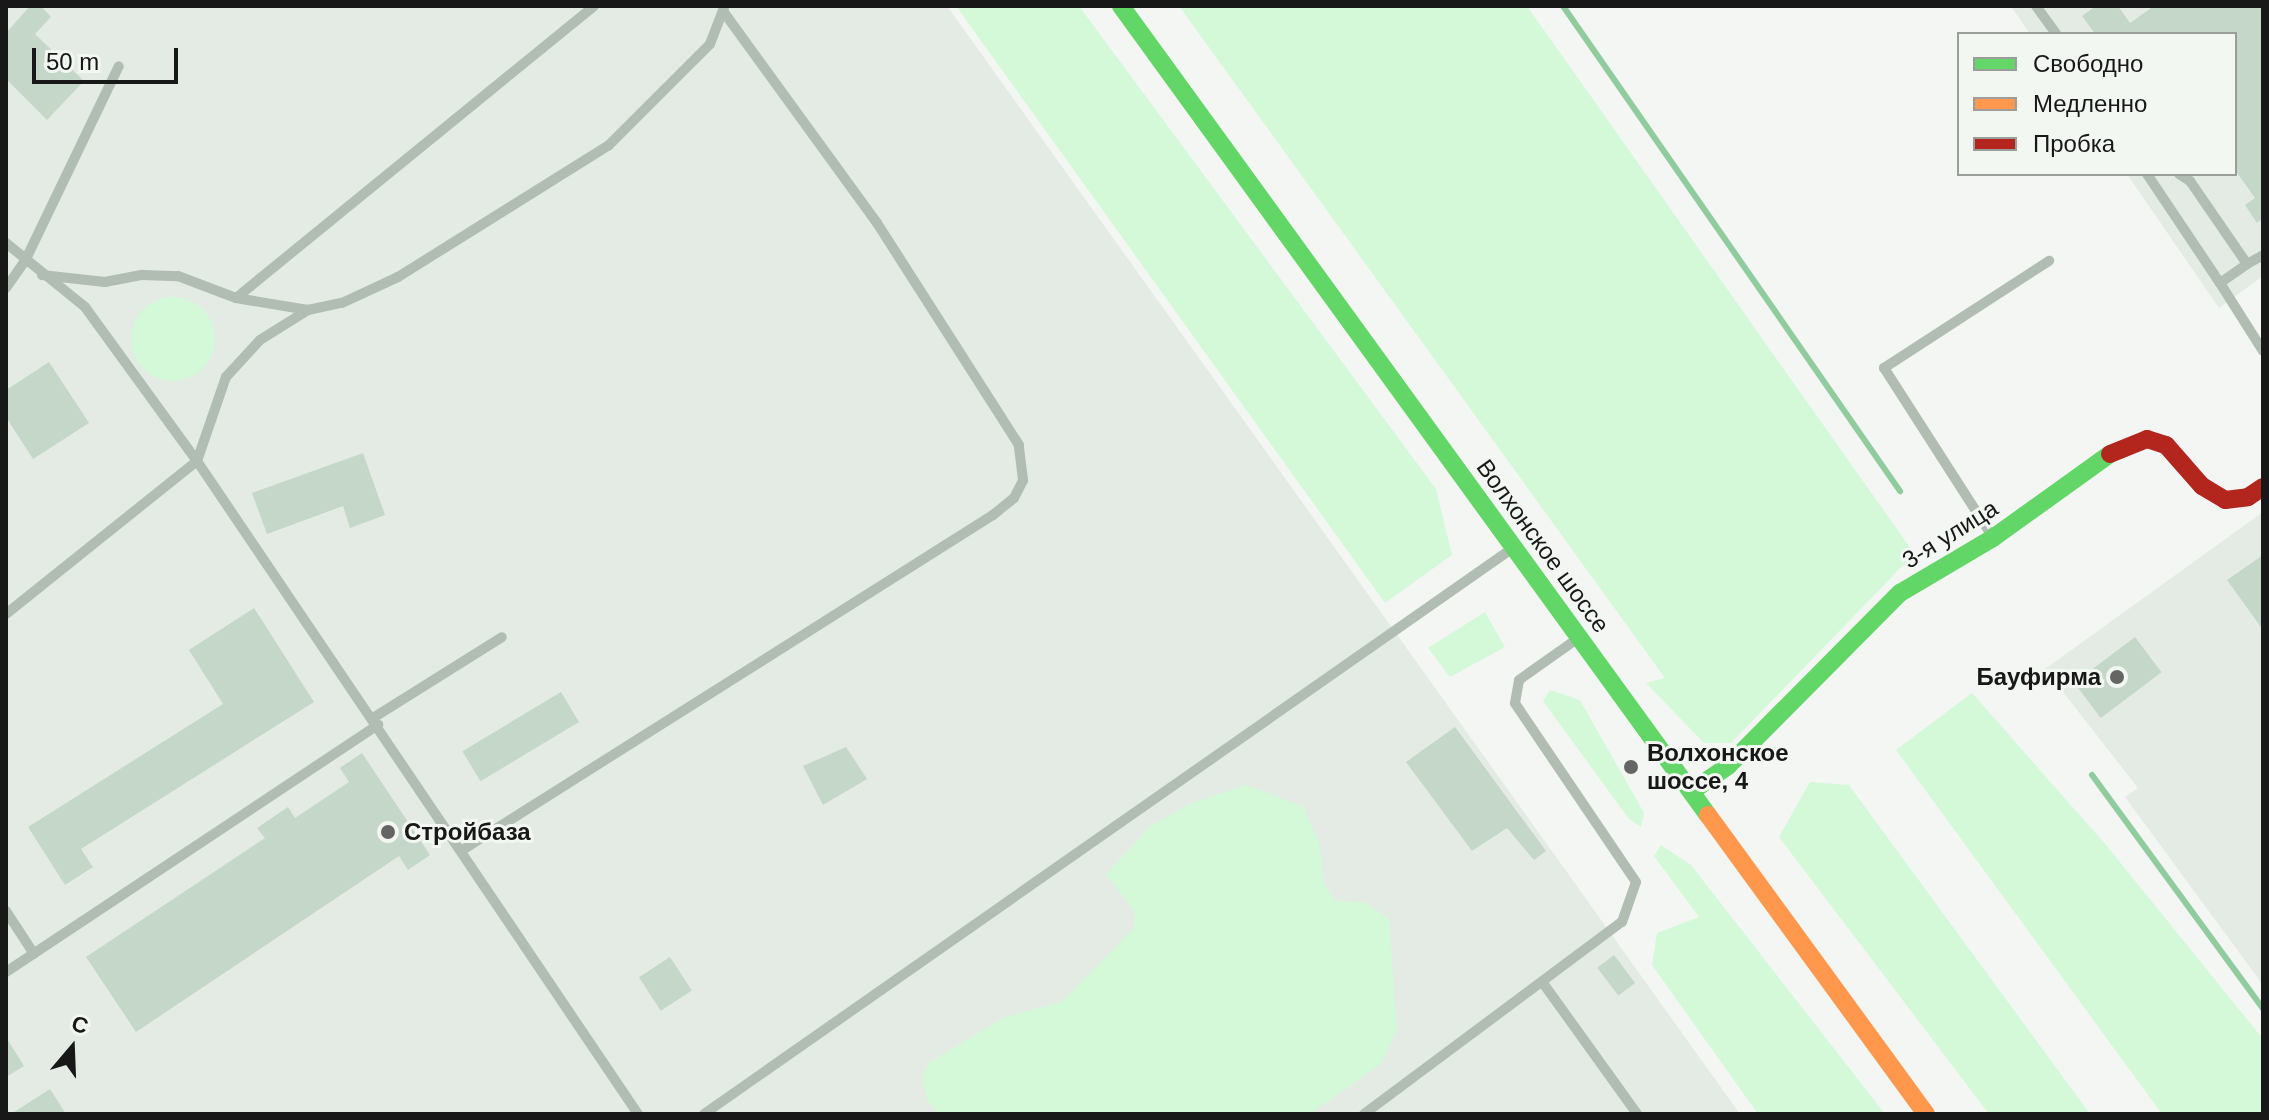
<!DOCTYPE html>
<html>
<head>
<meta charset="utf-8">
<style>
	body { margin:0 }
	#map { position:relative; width:2269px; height:1120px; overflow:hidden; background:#f3f6f3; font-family:Helvetica,sans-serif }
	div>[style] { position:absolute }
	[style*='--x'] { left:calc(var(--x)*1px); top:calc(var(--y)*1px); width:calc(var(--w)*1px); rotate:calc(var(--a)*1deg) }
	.built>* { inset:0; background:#e3ebe4 }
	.green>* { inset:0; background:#d3f9d9 }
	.round { border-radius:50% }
	.stream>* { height:6px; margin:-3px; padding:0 3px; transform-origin:3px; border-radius:3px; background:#90cc9e }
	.building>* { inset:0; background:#c5d7c9; transform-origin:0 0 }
	.lane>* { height:10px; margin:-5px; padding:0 5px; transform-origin:5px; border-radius:5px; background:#b1bdb2 }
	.fast>* { height:18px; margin:-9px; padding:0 9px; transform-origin:9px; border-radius:9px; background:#63d668 }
	.slow>* { height:18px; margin:-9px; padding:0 9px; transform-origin:9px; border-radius:9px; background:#ff974d }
	.jam>* { height:18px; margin:-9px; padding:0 9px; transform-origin:9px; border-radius:9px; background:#b3261e }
	.dots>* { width:22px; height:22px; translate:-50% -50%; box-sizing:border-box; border:4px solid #f2f7f2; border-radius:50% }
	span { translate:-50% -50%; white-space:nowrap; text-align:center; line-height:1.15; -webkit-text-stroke:6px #f2f7f2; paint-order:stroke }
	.street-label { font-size:24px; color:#171817 }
	.poi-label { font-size:24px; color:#171817; font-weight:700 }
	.right { translate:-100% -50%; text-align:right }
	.left { translate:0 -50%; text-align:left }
	.frame { position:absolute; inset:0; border:8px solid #171817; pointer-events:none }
	.legend { position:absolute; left:1957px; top:32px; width:280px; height:144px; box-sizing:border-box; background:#f2f7f2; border:2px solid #9a9e9a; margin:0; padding:10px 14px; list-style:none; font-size:24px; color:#171817 }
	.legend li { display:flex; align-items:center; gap:16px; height:40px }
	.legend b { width:40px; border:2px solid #9a9e9a }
	.north { position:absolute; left:32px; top:1008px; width:80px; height:80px; -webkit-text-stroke:6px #f2f7f2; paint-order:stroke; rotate:19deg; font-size:22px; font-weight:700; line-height:32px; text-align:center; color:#171817 }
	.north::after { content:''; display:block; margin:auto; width:28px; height:36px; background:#171817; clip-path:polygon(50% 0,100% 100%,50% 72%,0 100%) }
	.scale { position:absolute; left:32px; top:48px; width:146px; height:36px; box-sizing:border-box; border:4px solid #171817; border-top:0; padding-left:10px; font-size:24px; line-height:28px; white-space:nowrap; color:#171817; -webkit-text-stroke:6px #f2f7f2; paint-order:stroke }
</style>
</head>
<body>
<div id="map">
	<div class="built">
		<i style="clip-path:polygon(6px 6px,947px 6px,1740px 1114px,6px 1114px)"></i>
		<i style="clip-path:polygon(2011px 6px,2263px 6px,2263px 276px,2219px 308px,2127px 174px,2235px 174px,2235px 34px,2030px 34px)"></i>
		<i style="clip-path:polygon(2263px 512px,2263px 985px,2125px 797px,2138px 788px,2045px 669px)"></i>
	</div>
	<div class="green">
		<i style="clip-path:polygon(956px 6px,1079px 6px,1436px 489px,1452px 555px,1385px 603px)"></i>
		<i style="clip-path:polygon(1179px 6px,1527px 6px,1911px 549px,1911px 557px,1731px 743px,1704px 743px,1646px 683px,1665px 678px)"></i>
		<i class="round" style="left:131px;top:297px;width:84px;height:84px"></i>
		<i style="clip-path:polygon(1485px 612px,1505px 647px,1450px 677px,1428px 648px)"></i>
		<i style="clip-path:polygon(1550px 690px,1580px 700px,1644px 813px,1641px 827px,1629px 819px,1543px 701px)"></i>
		<i style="clip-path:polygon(1972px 693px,2106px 845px,2263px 1039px,2263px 1114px,2162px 1114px,1896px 750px)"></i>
		<i style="clip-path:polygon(1810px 782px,1849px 785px,2090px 1114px,1989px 1114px,1779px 837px)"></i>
		<i style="clip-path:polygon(1247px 785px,1304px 807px,1319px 843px,1324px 882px,1335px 901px,1364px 902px,1389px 919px,1397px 1030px,1381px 1064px,1310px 1114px,940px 1114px,928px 1102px,922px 1078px,929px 1063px,1005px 1017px,1061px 1002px,1133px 929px,1135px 912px,1106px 874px,1152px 825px,1189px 804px)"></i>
		<i style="clip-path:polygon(1661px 845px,1691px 865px,1885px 1114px,1758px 1114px,1652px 965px,1657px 933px,1699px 917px,1654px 856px)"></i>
	</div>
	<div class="stream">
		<i style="--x:1563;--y:6;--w:591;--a:55.21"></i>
		<i style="--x:2092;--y:775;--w:290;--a:53.8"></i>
	</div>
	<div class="building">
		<i style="clip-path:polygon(30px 6px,41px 6px,51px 17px,35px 34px,84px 81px,47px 120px,6px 79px,6px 33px)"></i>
		<i style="clip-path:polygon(2096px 6px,2118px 6px,2130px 23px,2154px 6px,2263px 6px,2263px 218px,2257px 223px,2245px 205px,2255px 198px,2235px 170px,2235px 34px,2095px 34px,2082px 16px)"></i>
		<i style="clip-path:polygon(49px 362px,89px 423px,33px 459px,6px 417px,6px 390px)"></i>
		<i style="clip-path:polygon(363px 453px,385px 515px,350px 528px,343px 506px,267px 534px,252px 493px)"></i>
		<i style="clip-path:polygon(2263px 555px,2263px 630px,2227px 580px)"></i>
		<i style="clip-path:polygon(254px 608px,314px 702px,81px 849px,93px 867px,65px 885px,28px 827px,223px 704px,189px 650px)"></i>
		<i style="left:2135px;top:637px;width:44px;height:76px;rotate:53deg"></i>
		<i style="left:561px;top:692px;width:35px;height:115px;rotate:59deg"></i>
		<i style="clip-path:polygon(1455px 727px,1546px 851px,1534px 860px,1507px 828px,1472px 851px,1406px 762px)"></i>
		<i style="clip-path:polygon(846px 747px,867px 779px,823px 805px,803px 766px)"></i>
		<i style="clip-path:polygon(362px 753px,430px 855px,408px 870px,399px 856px,136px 1032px,86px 957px,265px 838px,257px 828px,288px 807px,295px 818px,349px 782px,340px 768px)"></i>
		<i style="left:1614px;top:955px;width:35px;height:21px;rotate:53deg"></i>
		<i style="left:670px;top:957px;width:40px;height:37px;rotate:57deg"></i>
		<i style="clip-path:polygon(6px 1037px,24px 1066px,6px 1077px)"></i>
		<i style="clip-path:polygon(50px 1089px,66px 1114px,11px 1114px)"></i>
	</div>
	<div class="lane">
		<i style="--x:2036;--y:6;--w:34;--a:54"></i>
		<i style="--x:2147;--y:174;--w:131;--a:56.2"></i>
		<i style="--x:2220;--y:283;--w:33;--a:-35"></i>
		<i style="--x:2179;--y:174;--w:13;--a:32"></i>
		<i style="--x:2190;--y:181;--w:101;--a:55.5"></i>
		<i style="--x:2247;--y:264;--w:18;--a:-29"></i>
		<i style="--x:6;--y:243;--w:102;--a:39"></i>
		<i style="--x:85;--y:307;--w:190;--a:54"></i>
		<i style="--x:197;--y:461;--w:788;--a:55.97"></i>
		<i style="--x:42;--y:275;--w:63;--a:6.3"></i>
		<i style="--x:105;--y:282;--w:38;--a:-11"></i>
		<i style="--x:142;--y:275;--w:36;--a:2"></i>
		<i style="--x:178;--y:276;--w:62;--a:20.8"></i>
		<i style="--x:236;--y:298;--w:73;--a:9.5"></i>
		<i style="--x:2220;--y:283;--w:80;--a:57.7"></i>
		<i style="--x:6;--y:288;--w:33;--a:-55"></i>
		<i style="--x:25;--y:261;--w:216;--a:-64.3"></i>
		<i style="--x:236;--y:298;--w:462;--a:-39.2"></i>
		<i style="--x:1992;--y:536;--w:200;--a:-122.7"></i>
		<i style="--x:1884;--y:368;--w:197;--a:-33"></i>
		<i style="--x:6;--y:614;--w:245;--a:-38.7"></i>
		<i style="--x:197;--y:461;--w:89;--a:-71"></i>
		<i style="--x:226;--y:377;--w:50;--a:-47.4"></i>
		<i style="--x:260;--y:340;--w:57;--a:-32"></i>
		<i style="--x:308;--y:310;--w:35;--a:-12"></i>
		<i style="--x:342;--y:303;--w:62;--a:-24.9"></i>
		<i style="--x:398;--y:277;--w:248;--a:-32"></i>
		<i style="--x:608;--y:146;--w:144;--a:-45"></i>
		<i style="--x:710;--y:44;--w:39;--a:-69"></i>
		<i style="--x:373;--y:718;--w:152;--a:-32.1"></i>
		<i style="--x:464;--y:849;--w:626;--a:-32.27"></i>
		<i style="--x:993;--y:515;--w:27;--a:-39"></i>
		<i style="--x:1014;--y:498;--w:20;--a:-63"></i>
		<i style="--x:1023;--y:480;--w:35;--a:-97"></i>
		<i style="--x:1019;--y:445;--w:264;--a:-122.6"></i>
		<i style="--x:877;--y:223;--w:262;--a:-126"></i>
		<i style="--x:6;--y:911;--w:51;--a:56.9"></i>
		<i style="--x:6;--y:972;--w:447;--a:-33.6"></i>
		<i style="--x:1543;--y:983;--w:161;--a:54.3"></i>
		<i style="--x:704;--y:1114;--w:987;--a:-34.98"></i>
		<i style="--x:1364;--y:1114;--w:322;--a:-36.7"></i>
		<i style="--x:1622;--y:922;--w:42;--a:-70.7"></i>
		<i style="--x:1636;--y:882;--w:216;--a:-124.1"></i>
		<i style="--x:1515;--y:703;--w:23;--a:-80"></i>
		<i style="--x:1519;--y:680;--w:71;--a:-35.3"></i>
	</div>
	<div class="fast">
		<i style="--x:1121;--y:6;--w:1000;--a:54.04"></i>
		<i style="--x:1692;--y:791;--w:44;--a:-34.8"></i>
		<i style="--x:1728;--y:766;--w:244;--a:-45.2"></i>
		<i style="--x:1900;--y:593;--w:108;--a:-30.6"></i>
		<i style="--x:1993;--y:538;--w:144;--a:-35.7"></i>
	</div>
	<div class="slow">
		<i style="--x:1708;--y:815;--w:370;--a:53.9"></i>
	</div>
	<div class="jam">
		<i style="--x:2110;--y:454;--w:40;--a:-22"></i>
		<i style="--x:2147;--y:439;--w:20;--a:18"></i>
		<i style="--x:2166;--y:445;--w:55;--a:48.7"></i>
		<i style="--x:2202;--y:486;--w:27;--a:31"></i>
		<i style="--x:2225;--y:500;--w:23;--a:-7"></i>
		<i style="--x:2248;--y:497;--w:18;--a:-34"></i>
	</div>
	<div class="dots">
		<i style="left:2117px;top:677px;background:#646664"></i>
		<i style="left:1631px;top:767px;background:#646664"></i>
		<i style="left:388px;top:832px;background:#646664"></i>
	</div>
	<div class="street-label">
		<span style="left:1950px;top:534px;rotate:-32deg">3-я улица</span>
		<span style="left:1543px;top:546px;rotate:54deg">Волхонское шоссе</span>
	</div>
	<div class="poi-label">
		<span class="right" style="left:2101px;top:677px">Бауфирма</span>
		<span class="left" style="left:1647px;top:767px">Волхонское<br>шоссе, 4</span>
		<span class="left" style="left:404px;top:832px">Стройбаза</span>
	</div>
	<div class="frame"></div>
	<ul class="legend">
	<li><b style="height:10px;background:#63d668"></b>Свободно</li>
	<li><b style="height:10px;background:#ff974d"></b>Медленно</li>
	<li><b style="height:10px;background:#b3261e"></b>Пробка</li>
	</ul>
	<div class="north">С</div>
	<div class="scale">50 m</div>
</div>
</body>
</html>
